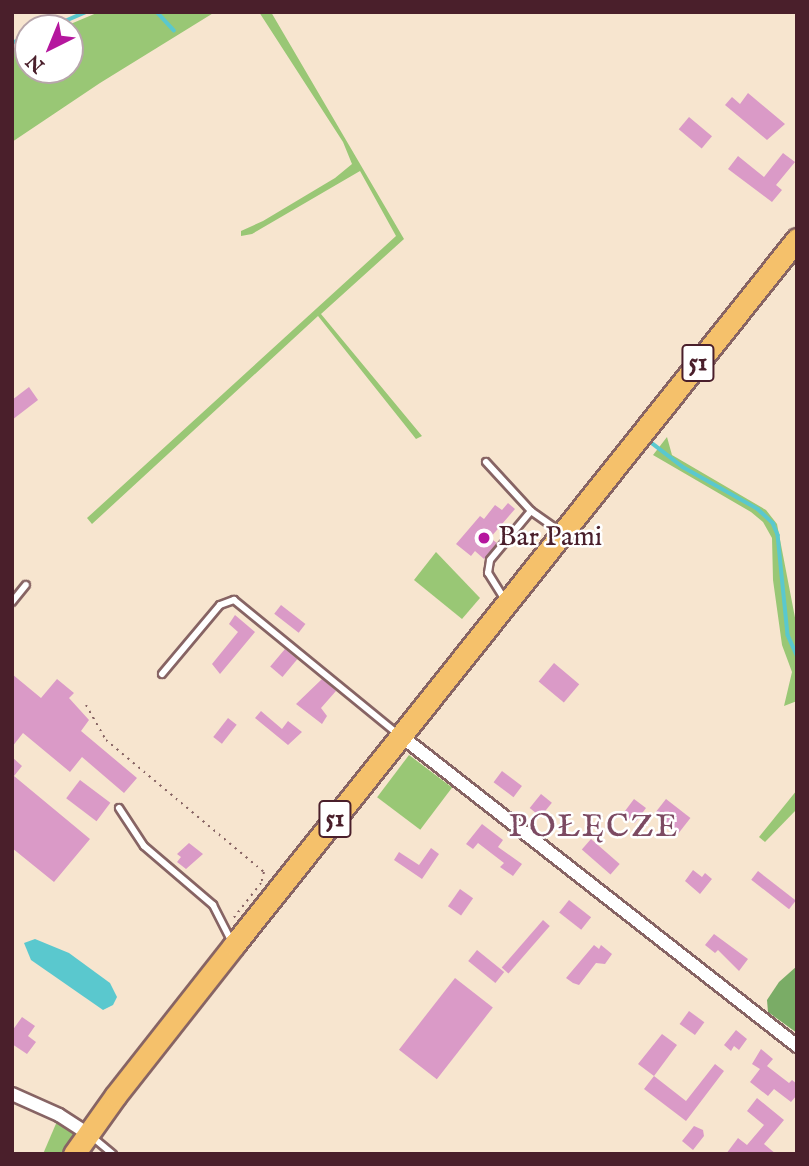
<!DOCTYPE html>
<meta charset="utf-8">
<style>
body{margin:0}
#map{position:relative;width:809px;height:1166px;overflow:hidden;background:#f7e5cf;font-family:"IM FELL English",serif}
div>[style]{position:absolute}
.green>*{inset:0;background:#99c775;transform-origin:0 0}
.forest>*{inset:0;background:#7aac66}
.water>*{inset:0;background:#5ac8ce}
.stream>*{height:3.5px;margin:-1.75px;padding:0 1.75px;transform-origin:1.75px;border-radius:1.75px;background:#5ac8ce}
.building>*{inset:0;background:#da9ac7;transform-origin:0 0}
.path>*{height:2px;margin-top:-1px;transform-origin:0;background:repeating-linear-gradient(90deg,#876464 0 2px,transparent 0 7px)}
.roads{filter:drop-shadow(2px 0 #876464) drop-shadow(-2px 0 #876464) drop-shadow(0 2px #876464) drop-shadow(0 -2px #876464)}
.service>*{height:6px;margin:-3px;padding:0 3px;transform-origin:3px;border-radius:3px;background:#fff}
.minor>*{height:12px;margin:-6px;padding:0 6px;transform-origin:6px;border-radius:6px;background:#fff}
.primary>*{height:21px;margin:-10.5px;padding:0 10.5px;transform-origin:10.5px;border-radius:10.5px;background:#f5c16b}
.dots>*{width:19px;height:19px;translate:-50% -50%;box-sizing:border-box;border:4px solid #fff;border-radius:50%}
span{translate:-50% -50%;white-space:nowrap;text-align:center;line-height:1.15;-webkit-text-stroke:5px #fff;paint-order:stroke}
.shield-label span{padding:2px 5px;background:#fff;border:2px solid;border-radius:5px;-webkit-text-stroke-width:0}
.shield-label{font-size:26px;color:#4a1f2b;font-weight:700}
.poi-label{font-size:28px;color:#4a1f2b}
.left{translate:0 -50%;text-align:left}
.quarter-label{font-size:32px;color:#7c4a62;letter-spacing:2px}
.frame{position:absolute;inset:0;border:14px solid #4a1f2b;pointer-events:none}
.north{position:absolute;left:14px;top:14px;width:70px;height:70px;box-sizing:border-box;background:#fff;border:2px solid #b7a5aa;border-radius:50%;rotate:223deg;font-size:19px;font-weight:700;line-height:28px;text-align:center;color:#4a1f2b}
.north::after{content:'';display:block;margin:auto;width:24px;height:32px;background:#b5179e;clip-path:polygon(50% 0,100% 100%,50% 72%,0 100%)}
</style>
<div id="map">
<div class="green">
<i style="clip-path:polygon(99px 12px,215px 12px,100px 83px,12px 142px,12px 49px,28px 42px,28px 70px,70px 70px,70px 28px,61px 28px)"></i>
<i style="clip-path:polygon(259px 12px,271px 12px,404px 239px,321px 314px,422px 436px,416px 439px,318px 316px,92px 524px,87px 518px,396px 236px,360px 171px,252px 234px,241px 236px,241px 231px,263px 221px,335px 178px,352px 164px,343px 142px)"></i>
<i style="clip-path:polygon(667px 437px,672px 455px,766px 510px,777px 524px,797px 628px,797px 701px,784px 706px,792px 672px,782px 645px,773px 580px,772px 538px,763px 522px,751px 512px,653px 455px)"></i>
<i style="clip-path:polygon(436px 552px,480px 598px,462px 619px,414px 580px)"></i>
<i style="left:409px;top:755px;width:54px;height:53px;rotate:37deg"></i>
<i style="clip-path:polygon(797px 790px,796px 810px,765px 842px,759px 837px)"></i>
<i style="clip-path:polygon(58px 1119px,75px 1133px,74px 1142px,67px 1154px,43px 1154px)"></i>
</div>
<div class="forest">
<i style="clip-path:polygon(797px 966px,797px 1033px,768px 1012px,767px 1000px,779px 982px)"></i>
</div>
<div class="water">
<i style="clip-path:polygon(35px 939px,69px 953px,110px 983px,117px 997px,113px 1005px,103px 1010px,31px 960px,24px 943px)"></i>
</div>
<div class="stream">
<i style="left:157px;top:12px;width:25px;rotate:47deg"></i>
<i style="left:49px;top:28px;width:40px;rotate:-23.4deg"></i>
<i style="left:12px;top:43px;width:17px;rotate:-21deg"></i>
<i style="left:648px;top:440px;width:44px;rotate:37.6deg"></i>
<i style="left:683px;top:467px;width:86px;rotate:29.2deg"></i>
<i style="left:758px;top:509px;width:21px;rotate:43deg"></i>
<i style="left:773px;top:523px;width:13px;rotate:67deg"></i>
<i style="left:778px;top:535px;width:100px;rotate:84.3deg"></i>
<i style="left:788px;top:635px;width:22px;rotate:66deg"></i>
</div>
<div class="building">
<i style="clip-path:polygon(748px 93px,785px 124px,767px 140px,725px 105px,732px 97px,740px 104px)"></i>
<i style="left:689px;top:117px;width:30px;height:16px;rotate:40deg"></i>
<i style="clip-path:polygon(783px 153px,795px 162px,776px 185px,782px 190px,772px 202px,728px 169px,738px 156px,764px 177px)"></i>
<i style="clip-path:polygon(29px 387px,38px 400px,12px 420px,12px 400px)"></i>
<i style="clip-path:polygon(508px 503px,515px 509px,490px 538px,497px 543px,484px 559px,475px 551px,471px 556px,456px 544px,480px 516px,484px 519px,495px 505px,502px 510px)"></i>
<i style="left:281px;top:605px;width:31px;height:11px;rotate:38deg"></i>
<i style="clip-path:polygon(235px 615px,255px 632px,220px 674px,212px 664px,238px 632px,229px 624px)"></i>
<i style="left:285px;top:649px;width:16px;height:23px;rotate:40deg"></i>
<i style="left:554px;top:663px;width:33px;height:24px;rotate:40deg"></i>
<i style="clip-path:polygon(12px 674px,41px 698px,57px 679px,74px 693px,69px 698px,89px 720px,81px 731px,137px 778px,124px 793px,82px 757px,70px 772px,23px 733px,12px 747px)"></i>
<i style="clip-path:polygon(322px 679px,336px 691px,321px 708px,327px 716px,322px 724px,296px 704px)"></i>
<i style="clip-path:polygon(261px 711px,282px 729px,288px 721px,302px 732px,288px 745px,255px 718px)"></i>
<i style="left:228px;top:718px;width:11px;height:24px;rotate:38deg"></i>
<i style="clip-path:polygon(12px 757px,22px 766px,14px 776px,90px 839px,54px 882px,12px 848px)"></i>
<i style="left:502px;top:771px;width:25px;height:14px;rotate:37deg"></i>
<i style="left:80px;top:780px;width:38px;height:23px;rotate:37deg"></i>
<i style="left:541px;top:794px;width:14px;height:18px;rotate:39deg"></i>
<i style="left:634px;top:799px;width:15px;height:19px;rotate:37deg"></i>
<i style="left:666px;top:799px;width:31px;height:20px;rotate:38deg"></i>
<i style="clip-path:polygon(482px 824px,503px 840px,498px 847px,522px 864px,513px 876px,500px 867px,504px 863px,478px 843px,473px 849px,466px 844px)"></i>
<i style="left:591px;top:839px;width:38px;height:14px;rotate:41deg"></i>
<i style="clip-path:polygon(189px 843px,203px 854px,186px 869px,177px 862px,181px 857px,177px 854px)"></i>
<i style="clip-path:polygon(431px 848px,439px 854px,422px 879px,394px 860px,399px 852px,419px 865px)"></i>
<i style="clip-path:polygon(693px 870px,702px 877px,705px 873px,712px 879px,700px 894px,685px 881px)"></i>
<i style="left:758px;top:871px;width:48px;height:11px;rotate:38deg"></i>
<i style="left:460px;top:889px;width:16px;height:21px;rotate:35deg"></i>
<i style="left:569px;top:900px;width:28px;height:16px;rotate:38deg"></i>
<i style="left:543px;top:920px;width:9px;height:63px;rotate:41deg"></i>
<i style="clip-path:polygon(714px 934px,748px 959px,739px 971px,718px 950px,715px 953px,705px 945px)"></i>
<i style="clip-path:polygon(594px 945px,599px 949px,601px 945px,612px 954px,605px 964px,596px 963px,579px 985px,573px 983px,566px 978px)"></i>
<i style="left:477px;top:950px;width:35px;height:14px;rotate:39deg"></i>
<i style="left:455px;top:978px;width:48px;height:91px;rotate:38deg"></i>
<i style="left:689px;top:1011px;width:19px;height:16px;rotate:36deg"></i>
<i style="clip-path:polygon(22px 1017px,35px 1026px,28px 1036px,36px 1042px,27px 1054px,12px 1044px,12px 1031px)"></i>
<i style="clip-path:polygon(736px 1030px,747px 1039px,739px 1050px,734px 1046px,731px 1051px,724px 1045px)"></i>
<i style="clip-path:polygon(662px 1034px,677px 1045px,654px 1076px,686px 1101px,715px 1064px,724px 1071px,686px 1121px,644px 1089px,654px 1076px,638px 1064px)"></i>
<i style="clip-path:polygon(761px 1049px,773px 1059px,767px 1066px,789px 1083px,792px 1080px,797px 1084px,797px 1095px,791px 1102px,774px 1089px,768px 1096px,750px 1082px,760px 1069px,752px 1064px)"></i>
<i style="clip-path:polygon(757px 1098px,784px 1120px,764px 1144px,776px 1154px,726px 1154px,738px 1138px,747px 1145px,764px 1125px,747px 1111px)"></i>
<i style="clip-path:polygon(694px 1126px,703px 1130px,704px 1136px,693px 1150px,682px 1141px)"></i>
</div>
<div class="path">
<i style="left:86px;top:705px;width:40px;rotate:60.3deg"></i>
<i style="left:106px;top:740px;width:206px;rotate:39.9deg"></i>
<i style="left:264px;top:872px;width:11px;rotate:105deg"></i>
<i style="left:261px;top:883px;width:47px;rotate:128.1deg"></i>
</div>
<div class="roads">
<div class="service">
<i style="left:486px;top:462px;width:67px;rotate:47.4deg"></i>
<i style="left:505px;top:600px;width:32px;rotate:-122deg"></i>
<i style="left:488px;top:573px;width:13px;rotate:-81deg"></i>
<i style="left:490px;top:560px;width:64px;rotate:-50.1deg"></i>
<i style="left:531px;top:511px;width:33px;rotate:35deg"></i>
<i style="left:12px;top:602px;width:22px;rotate:-51deg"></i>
<i style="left:162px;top:674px;width:90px;rotate:-50deg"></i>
<i style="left:220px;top:605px;width:15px;rotate:-20deg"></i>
<i style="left:234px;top:600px;width:212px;rotate:39.3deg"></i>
<i style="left:119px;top:808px;width:45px;rotate:56.7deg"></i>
<i style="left:144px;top:846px;width:91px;rotate:40.5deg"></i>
<i style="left:213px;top:905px;width:39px;rotate:63deg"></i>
<i style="left:90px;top:1135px;width:30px;rotate:40deg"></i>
</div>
<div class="minor">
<i style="left:401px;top:736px;width:503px;rotate:38.05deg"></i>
<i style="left:12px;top:1094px;width:51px;rotate:24.1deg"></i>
<i style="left:59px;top:1115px;width:35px;rotate:33deg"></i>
</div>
<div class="primary">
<i style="left:74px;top:1154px;width:72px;rotate:-54.6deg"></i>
<i style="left:116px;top:1095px;width:191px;rotate:-51.8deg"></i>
<i style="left:234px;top:945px;width:903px;rotate:-51.43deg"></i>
</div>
</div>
<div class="dots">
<i style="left:484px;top:538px;background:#b5179e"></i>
</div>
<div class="shield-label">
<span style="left:698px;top:363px">51</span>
<span style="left:335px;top:819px">51</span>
</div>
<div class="poi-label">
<span class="left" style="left:498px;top:538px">Bar Pami</span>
</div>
<div class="quarter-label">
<span style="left:594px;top:828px">POŁĘCZE</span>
</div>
<div class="frame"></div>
<div class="north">N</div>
</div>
